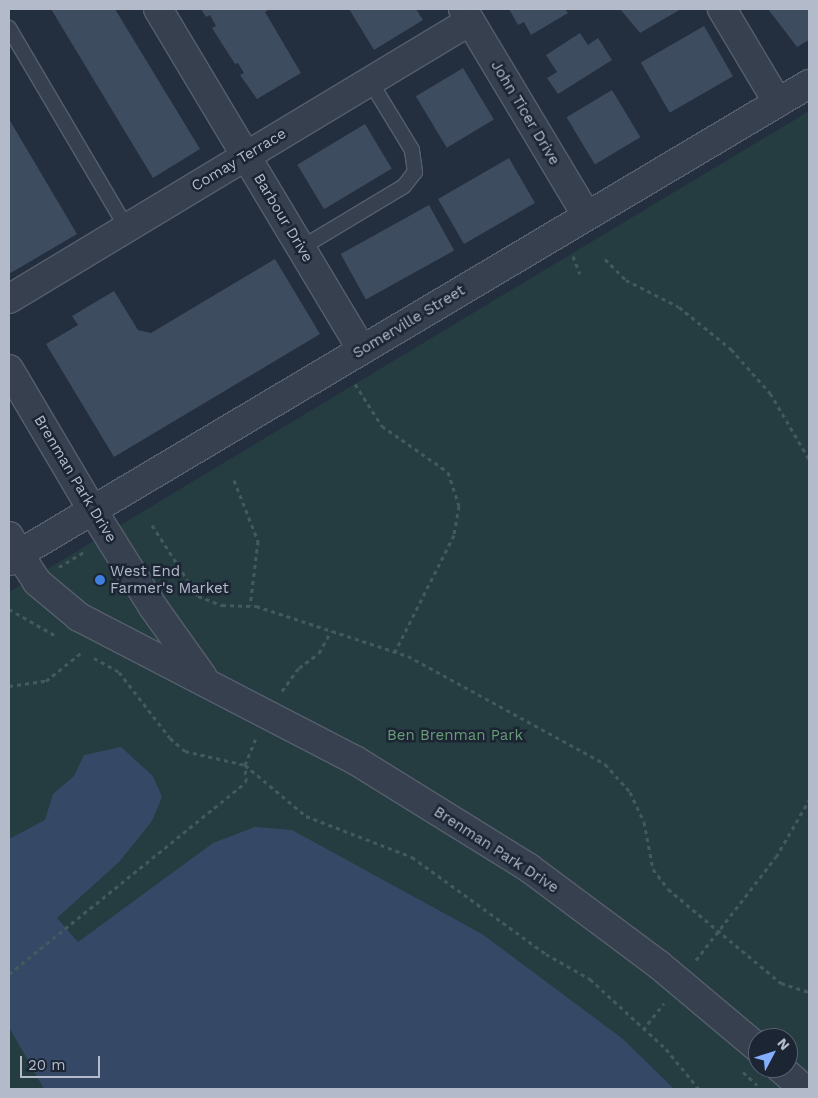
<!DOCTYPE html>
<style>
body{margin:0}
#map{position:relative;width:818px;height:1098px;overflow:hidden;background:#232e3f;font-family:"Work Sans",sans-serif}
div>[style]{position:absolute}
.green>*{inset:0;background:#253c40}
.water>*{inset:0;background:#354967}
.building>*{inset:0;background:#3e4c5f;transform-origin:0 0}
.path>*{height:3px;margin-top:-1.5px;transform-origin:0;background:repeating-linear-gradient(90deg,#43595d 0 4px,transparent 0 8px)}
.roads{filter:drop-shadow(1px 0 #555e6d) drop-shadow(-1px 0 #555e6d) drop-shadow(0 1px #555e6d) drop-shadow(0 -1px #555e6d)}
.service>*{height:14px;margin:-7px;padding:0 7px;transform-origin:7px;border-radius:7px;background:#37404f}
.minor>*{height:28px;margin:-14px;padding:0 14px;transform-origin:14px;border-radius:14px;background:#37404f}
.tertiary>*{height:28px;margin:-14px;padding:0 14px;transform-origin:14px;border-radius:14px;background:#37404f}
.dots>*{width:14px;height:14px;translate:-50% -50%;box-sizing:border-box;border:2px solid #1c2534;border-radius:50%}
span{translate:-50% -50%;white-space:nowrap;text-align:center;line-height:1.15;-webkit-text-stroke:5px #1c2534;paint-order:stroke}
.street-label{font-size:15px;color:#b3bbca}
.poi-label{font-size:15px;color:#b3bbca}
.left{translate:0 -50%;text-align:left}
.park-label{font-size:15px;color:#699c76}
.frame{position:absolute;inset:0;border:10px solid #b3bbca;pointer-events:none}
.north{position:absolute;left:748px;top:1028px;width:50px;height:50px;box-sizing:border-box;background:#1c2534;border:1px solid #586170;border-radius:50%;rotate:50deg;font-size:14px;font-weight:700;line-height:20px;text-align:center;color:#b3bbca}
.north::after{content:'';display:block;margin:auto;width:18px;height:22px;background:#84affe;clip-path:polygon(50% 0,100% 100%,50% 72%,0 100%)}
.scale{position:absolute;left:20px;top:1056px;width:80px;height:22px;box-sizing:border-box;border:2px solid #b3bbca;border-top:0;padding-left:6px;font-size:15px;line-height:18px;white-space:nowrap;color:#b3bbca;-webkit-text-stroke:4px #1c2534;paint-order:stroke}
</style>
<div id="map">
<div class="green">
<i style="clip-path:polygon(evenodd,809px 111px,809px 1089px,9px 1089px,9px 592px,809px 111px,758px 1038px,788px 1038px,788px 1068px,758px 1068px,758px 1038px)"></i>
</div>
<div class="water">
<i style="clip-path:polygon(121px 747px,153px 776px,162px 797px,152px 821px,119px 862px,57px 918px,78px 942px,213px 843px,255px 827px,292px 830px,482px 934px,623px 1039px,674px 1089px,44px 1089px,9px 1027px,9px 839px,45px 820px,53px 794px,74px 776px,84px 755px)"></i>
</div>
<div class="building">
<i style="clip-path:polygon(51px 9px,115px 9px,200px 149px,153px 178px)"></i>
<i style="clip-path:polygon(201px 9px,270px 9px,265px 12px,301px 73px,257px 99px,240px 75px,244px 73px,238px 63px,235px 64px,212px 28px,216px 26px,210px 15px,206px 17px)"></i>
<i style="clip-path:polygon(349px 9px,416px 9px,423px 20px,374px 50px)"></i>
<i style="clip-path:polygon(509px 9px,565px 9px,568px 13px,531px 35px,524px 22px,518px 25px)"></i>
<i style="clip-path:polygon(620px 9px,681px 9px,640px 33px)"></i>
<i style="clip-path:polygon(768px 9px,809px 9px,809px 40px,797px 47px)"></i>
<i style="left:704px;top:26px;width:58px;height:73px;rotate:60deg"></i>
<i style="clip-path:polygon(580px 33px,588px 45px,598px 38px,612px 60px,558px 94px,547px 78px,557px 72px,546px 55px)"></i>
<i style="left:463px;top:68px;width:60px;height:55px;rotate:59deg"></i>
<i style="left:612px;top:90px;width:55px;height:53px;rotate:59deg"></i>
<i style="clip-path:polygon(9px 119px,77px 234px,9px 274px)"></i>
<i style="left:365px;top:124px;width:52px;height:79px;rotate:59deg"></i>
<i style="left:509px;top:158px;width:52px;height:82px;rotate:60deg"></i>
<i style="left:429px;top:205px;width:52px;height:101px;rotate:61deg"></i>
<i style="clip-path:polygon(275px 259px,320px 334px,114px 457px,46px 344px,78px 325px,72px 316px,114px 291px,138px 330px,151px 333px)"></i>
</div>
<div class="path">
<i style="left:573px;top:256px;width:19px;rotate:69deg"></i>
<i style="left:605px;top:259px;width:30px;rotate:45deg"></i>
<i style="left:626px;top:280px;width:59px;rotate:27deg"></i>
<i style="left:679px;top:307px;width:67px;rotate:38.9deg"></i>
<i style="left:731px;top:349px;width:59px;rotate:48.4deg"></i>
<i style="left:770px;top:393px;width:77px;rotate:59.4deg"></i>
<i style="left:355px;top:384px;width:50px;rotate:57.3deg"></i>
<i style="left:382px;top:426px;width:80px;rotate:34.9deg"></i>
<i style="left:448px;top:472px;width:36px;rotate:72deg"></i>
<i style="left:459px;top:506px;width:29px;rotate:100deg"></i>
<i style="left:454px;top:535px;width:131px;rotate:116.8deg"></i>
<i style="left:234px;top:480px;width:66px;rotate:68.5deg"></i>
<i style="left:258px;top:541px;width:65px;rotate:97deg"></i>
<i style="left:152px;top:525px;width:85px;rotate:57.1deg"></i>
<i style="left:198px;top:596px;width:26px;rotate:21deg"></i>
<i style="left:222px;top:605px;width:34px;rotate:2deg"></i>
<i style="left:256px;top:606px;width:160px;rotate:18.2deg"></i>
<i style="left:408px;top:656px;width:225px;rotate:28.7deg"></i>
<i style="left:605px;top:764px;width:38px;rotate:48deg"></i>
<i style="left:630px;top:792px;width:33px;rotate:65deg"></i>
<i style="left:644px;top:822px;width:48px;rotate:79.2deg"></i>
<i style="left:653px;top:869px;width:25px;rotate:53deg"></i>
<i style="left:668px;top:889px;width:147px;rotate:39.8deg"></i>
<i style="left:781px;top:983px;width:29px;rotate:18deg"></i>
<i style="left:59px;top:567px;width:31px;rotate:-31deg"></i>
<i style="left:9px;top:609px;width:54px;rotate:29.9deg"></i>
<i style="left:94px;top:658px;width:29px;rotate:29deg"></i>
<i style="left:119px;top:672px;width:83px;rotate:52.3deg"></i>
<i style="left:170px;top:738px;width:20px;rotate:41deg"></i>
<i style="left:185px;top:751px;width:62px;rotate:13.1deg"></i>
<i style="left:245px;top:765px;width:80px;rotate:39.9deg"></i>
<i style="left:306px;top:816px;width:114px;rotate:21.1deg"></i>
<i style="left:412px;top:857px;width:165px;rotate:35.9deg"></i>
<i style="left:546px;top:954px;width:51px;rotate:29.6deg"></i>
<i style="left:590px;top:979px;width:103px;rotate:42.6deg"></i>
<i style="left:666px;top:1049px;width:52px;rotate:50.5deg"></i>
<i style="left:9px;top:686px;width:37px;rotate:-8deg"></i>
<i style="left:46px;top:681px;width:46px;rotate:-38.9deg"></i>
<i style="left:282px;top:691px;width:29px;rotate:-54deg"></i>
<i style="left:299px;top:668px;width:25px;rotate:-37deg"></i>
<i style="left:319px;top:653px;width:25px;rotate:-61deg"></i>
<i style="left:696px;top:960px;width:130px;rotate:-52.2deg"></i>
<i style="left:776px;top:857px;width:66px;rotate:-59.9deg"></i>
<i style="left:9px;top:974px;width:305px;rotate:-39deg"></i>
<i style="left:246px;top:782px;width:17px;rotate:-93deg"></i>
<i style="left:245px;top:765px;width:29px;rotate:-68deg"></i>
<i style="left:643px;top:1030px;width:34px;rotate:-52deg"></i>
<i style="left:743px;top:1072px;width:19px;rotate:43deg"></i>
</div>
<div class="roads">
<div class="service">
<i style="left:9px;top:28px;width:232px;rotate:59.5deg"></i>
<i style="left:301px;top:248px;width:120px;rotate:-31deg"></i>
<i style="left:404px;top:186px;width:18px;rotate:-52deg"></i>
<i style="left:415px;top:172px;width:22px;rotate:-98deg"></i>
<i style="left:412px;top:150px;width:81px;rotate:-121.3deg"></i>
</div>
<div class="minor">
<i style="left:158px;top:9px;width:397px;rotate:59.1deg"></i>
<i style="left:463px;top:9px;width:241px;rotate:59.1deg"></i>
<i style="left:722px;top:9px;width:109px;rotate:59.2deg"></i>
<i style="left:9px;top:299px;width:538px;rotate:-31.09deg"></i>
<i style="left:93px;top:511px;width:113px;rotate:58deg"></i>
<i style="left:153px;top:607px;width:86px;rotate:54.5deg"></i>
<i style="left:9px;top:561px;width:12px;rotate:-35deg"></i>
<i style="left:19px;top:554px;width:33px;rotate:57deg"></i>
<i style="left:37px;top:582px;width:55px;rotate:39.8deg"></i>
<i style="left:79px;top:617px;width:311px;rotate:27.4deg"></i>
<i style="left:355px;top:760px;width:205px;rotate:31.8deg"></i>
<i style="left:529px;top:868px;width:161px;rotate:36.7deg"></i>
<i style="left:658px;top:964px;width:131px;rotate:40deg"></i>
<i style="left:780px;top:1068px;width:32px;rotate:41deg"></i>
</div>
<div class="tertiary">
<i style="left:9px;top:369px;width:165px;rotate:59.4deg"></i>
<i style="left:9px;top:536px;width:21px;rotate:61deg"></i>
<i style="left:19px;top:554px;width:919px;rotate:-30.75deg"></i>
</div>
</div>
<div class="dots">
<i style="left:100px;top:580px;background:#3f7fe0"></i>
</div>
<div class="street-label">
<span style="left:525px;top:113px;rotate:59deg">John Ticer Drive</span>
<span style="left:239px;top:160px;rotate:-31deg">Comay Terrace</span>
<span style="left:283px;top:218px;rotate:59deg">Barbour Drive</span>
<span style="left:409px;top:322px;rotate:-31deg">Somerville Street</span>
<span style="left:75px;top:479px;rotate:59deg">Brenman Park Drive</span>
<span style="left:496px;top:850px;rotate:33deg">Brenman Park Drive</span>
</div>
<div class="poi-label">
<span class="left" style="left:110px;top:580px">West End<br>Farmer's Market</span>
</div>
<div class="park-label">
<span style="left:455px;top:736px">Ben Brenman Park</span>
</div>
<div class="frame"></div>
<div class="north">N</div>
<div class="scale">20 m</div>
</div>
